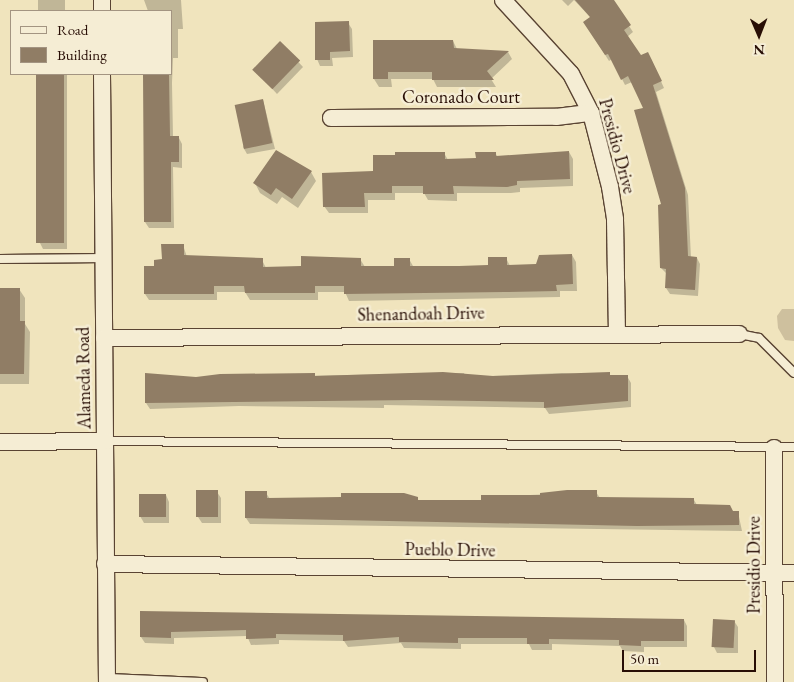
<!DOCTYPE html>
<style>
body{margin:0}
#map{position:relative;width:794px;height:682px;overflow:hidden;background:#f0e4bd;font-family:"EB Garamond",serif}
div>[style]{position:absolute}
.green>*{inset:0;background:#cec09e}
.shadow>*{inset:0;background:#0003;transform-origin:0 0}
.building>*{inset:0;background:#907d65;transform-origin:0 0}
.roads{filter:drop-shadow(1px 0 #5a4433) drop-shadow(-1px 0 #5a4433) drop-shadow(0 1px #5a4433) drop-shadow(0 -1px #5a4433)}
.service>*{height:8px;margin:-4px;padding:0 4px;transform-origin:4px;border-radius:4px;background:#f5edd4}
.minor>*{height:16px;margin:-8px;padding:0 8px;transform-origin:8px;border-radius:8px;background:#f5edd4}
span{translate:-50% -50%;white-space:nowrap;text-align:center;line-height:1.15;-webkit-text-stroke:5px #f5edd4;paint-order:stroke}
.street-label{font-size:18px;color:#280e05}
.legend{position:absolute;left:10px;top:10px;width:162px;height:65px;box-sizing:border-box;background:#f5edd4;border:1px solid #a39481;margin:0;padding:6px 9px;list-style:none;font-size:15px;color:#280e05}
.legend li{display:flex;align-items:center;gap:10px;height:25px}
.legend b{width:25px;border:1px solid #a39481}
.north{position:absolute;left:734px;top:10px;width:50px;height:50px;-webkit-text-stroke:4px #f5edd4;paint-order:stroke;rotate:179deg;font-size:14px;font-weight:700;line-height:20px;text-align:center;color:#280e05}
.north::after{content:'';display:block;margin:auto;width:18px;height:22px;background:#280e05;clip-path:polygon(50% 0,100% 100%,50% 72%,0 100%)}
.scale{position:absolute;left:622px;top:650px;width:134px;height:22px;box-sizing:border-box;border:2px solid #280e05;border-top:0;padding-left:6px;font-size:15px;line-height:18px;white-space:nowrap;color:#280e05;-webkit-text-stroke:4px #f5edd4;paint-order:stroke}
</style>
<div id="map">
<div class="green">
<i style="clip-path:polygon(782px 309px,794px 309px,794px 341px,785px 340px,778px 328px,777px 316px)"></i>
</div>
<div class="shadow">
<i style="left:38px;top:0;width:27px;height:11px"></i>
<i style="clip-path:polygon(144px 0,181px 0,183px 29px,178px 29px,178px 58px,173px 58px,172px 83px,173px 137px,179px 138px,182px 144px,182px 168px,173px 167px,174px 228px,149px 228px,145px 222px,145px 74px,171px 74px,171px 11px,148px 11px)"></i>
<i style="clip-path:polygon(562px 0,612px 0,633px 32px,627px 37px,640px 56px,651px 59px,664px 88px,656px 92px,688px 195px,691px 258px,697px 258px,700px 264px,698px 296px,670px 294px,666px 288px,667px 274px,661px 268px,663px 206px,644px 108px,632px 82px,625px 85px,612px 59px,609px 61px,588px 28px,591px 18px,574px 0,568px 6px)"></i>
<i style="clip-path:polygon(348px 23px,352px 29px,353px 57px,332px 58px,333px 66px,320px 66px,317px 59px)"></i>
<i style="clip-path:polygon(453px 41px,457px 49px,508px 52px,512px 59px,491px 79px,496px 87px,437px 87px,433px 79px,391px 79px,392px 87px,379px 87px,374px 79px,374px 42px)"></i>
<i style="clip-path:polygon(280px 42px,303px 67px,277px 94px,255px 70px)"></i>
<i style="clip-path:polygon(36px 74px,67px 74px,67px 249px,43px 249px,40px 243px)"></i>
<i style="clip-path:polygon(263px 100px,275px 149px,247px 154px,243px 147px)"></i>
<i style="clip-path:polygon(569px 152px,573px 159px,573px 186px,520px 188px,520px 192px,511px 193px,457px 193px,457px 201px,428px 200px,424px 193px,395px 193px,395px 200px,368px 200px,368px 213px,329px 213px,324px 206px,374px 172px,444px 153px,448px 160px,477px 159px,495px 153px,498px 157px)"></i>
<i style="clip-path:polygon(311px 172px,316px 181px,298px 208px,282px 197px,277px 204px,260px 193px,255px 183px)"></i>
<i style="clip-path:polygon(183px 245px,187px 257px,262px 260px,266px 268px,302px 267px,360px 259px,365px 267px,395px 267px,409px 259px,413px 266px,489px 267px,506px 258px,510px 266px,537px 265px,572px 255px,576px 262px,577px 291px,560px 291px,560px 297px,349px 301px,345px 292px,318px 292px,318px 300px,250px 300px,245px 292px,217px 292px,217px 300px,149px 300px,145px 294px,155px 267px)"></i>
<i style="clip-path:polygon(0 289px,19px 289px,25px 298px,25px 324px,30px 332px,29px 384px,0 384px)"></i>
<i style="clip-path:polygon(443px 373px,464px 373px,466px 377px,562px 373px,627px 376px,631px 383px,631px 407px,549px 414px,545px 408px,384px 405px,384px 408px,239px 406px,150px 409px,146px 403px,146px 375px,165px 375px,168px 379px)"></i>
<i style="clip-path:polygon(197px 492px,217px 492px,221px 498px,221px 523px,202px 523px,198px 517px)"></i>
<i style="clip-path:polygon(596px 492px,600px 498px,694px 500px,697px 505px,738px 512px,742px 531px,250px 524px,246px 518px,266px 493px,270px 499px,417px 498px,419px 501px,483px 501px,483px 497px)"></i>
<i style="clip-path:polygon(166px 495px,169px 502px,169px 523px,144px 523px,140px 516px)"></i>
<i style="clip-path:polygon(141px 612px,684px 620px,687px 626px,687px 647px,644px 647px,644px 652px,623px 651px,620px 646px,552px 644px,552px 650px,532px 650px,529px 644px,461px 644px,461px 649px,404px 648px,401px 643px,348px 647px,344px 641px,279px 640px,279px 644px,251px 645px,247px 636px,174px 638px,174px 644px,145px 643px,141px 637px)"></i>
<i style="clip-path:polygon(734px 621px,738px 627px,738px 653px,717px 653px,714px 647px)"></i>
</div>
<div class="building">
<i style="clip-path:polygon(575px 0,614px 0,631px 25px,624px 30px,641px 55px,648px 52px,662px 81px,653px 85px,685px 188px,688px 256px,697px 257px,695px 290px,665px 288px,666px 269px,660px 268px,658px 205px,661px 204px,634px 110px,643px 108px,628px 76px,621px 80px,608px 54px,605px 55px,583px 22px,590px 17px)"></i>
<i style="clip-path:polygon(349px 21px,350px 51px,330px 52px,330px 60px,315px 60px,315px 22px)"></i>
<i style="clip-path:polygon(373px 40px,453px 40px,454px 48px,509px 51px,487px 71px,494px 80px,432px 80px,432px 72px,388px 72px,388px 79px,373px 79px)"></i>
<i style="left:280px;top:41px;width:28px;height:40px;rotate:44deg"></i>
<i style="left:36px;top:74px;width:28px;height:169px"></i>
<i style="clip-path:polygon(143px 74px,169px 74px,170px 136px,179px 136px,179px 162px,171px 162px,171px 222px,144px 222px)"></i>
<i style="left:263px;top:99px;width:45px;height:29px;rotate:78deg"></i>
<i style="clip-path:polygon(276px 150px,312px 171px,292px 199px,276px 188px,271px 195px,253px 183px)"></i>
<i style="clip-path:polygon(569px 151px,570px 179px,517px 181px,517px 185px,507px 187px,453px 186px,454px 194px,423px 194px,423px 186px,392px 186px,392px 193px,364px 193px,365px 207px,323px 207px,322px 173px,373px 171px,373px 155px,395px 155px,395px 152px,445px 152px,445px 159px,476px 158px,475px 152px,496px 152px,496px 156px)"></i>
<i style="clip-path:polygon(161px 244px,184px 244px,184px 255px,263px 258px,263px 267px,301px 266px,301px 256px,361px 258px,361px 266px,394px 266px,394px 258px,410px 258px,410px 266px,459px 266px,488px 265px,488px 257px,507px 257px,507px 265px,536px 264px,539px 255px,572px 254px,573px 284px,556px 285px,557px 291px,505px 292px,344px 294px,344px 286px,315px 286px,315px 293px,245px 293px,244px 286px,214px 286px,214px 294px,144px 294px,144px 266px,154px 266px,154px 260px,162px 259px)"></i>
<i style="clip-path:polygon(0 288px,20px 288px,20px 321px,25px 321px,24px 374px,0 374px)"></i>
<i style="clip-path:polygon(443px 372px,493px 376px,610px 372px,610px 375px,628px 375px,628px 401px,544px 408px,544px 402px,415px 400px,145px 403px,145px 373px,196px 377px,220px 374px,315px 373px,315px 376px)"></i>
<i style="left:218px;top:490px;width:27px;height:22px;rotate:90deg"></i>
<i style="clip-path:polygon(567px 490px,597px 490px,597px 497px,694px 498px,694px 504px,730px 505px,733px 511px,739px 511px,739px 525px,637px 526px,245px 518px,245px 491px,267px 491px,267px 498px,341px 497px,341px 493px,404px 493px,418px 497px,418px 500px,481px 500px,481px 495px,540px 495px,540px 493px)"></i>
<i style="left:166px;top:494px;width:23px;height:27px;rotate:90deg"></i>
<i style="clip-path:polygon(140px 611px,684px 619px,684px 641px,641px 641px,641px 646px,619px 645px,619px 640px,549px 639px,549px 644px,527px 644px,527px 638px,458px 638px,458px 643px,399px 642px,399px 637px,343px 641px,343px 635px,276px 634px,276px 638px,246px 639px,246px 630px,171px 632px,171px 638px,140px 637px)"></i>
<i style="left:713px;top:619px;width:22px;height:28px;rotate:3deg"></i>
</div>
<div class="roads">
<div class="service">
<i style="left:0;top:259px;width:103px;rotate:-0.6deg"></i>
<i style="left:739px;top:334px;width:20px;rotate:11deg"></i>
<i style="left:759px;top:338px;width:49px;rotate:45deg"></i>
<i style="left:105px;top:441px;width:689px;rotate:0.5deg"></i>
<i style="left:107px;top:678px;width:96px;rotate:2.4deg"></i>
</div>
<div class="minor">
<i style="left:102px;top:0;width:11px;rotate:90deg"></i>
<i style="left:503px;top:0;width:100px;rotate:47.4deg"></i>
<i style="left:571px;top:74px;width:44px;rotate:62.9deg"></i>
<i style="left:591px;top:113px;width:76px;rotate:75.6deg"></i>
<i style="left:610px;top:187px;width:33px;rotate:81deg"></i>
<i style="left:615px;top:220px;width:113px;rotate:89deg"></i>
<i style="left:102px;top:74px;width:608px;rotate:89.53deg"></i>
<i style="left:331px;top:118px;width:225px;rotate:-0.3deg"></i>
<i style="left:556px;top:117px;width:35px;rotate:-7deg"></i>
<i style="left:104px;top:338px;width:635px;rotate:-0.36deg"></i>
<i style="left:0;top:442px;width:105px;rotate:-0.5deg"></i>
<i style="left:774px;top:448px;width:234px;rotate:89.8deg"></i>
<i style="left:105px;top:564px;width:689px;rotate:0.75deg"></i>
</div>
</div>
<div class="street-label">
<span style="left:461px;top:97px">Coronado Court</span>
<span style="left:617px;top:146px;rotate:75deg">Presidio Drive</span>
<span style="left:421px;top:314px;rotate:-1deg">Shenandoah Drive</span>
<span style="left:84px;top:378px;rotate:-91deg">Alameda Road</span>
<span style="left:450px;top:550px;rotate:1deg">Pueblo Drive</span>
<span style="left:754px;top:565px;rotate:-90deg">Presidio Drive</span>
</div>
<ul class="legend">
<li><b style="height:6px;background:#f5edd4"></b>Road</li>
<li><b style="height:14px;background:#907d65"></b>Building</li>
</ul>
<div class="north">N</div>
<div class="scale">50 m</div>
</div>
